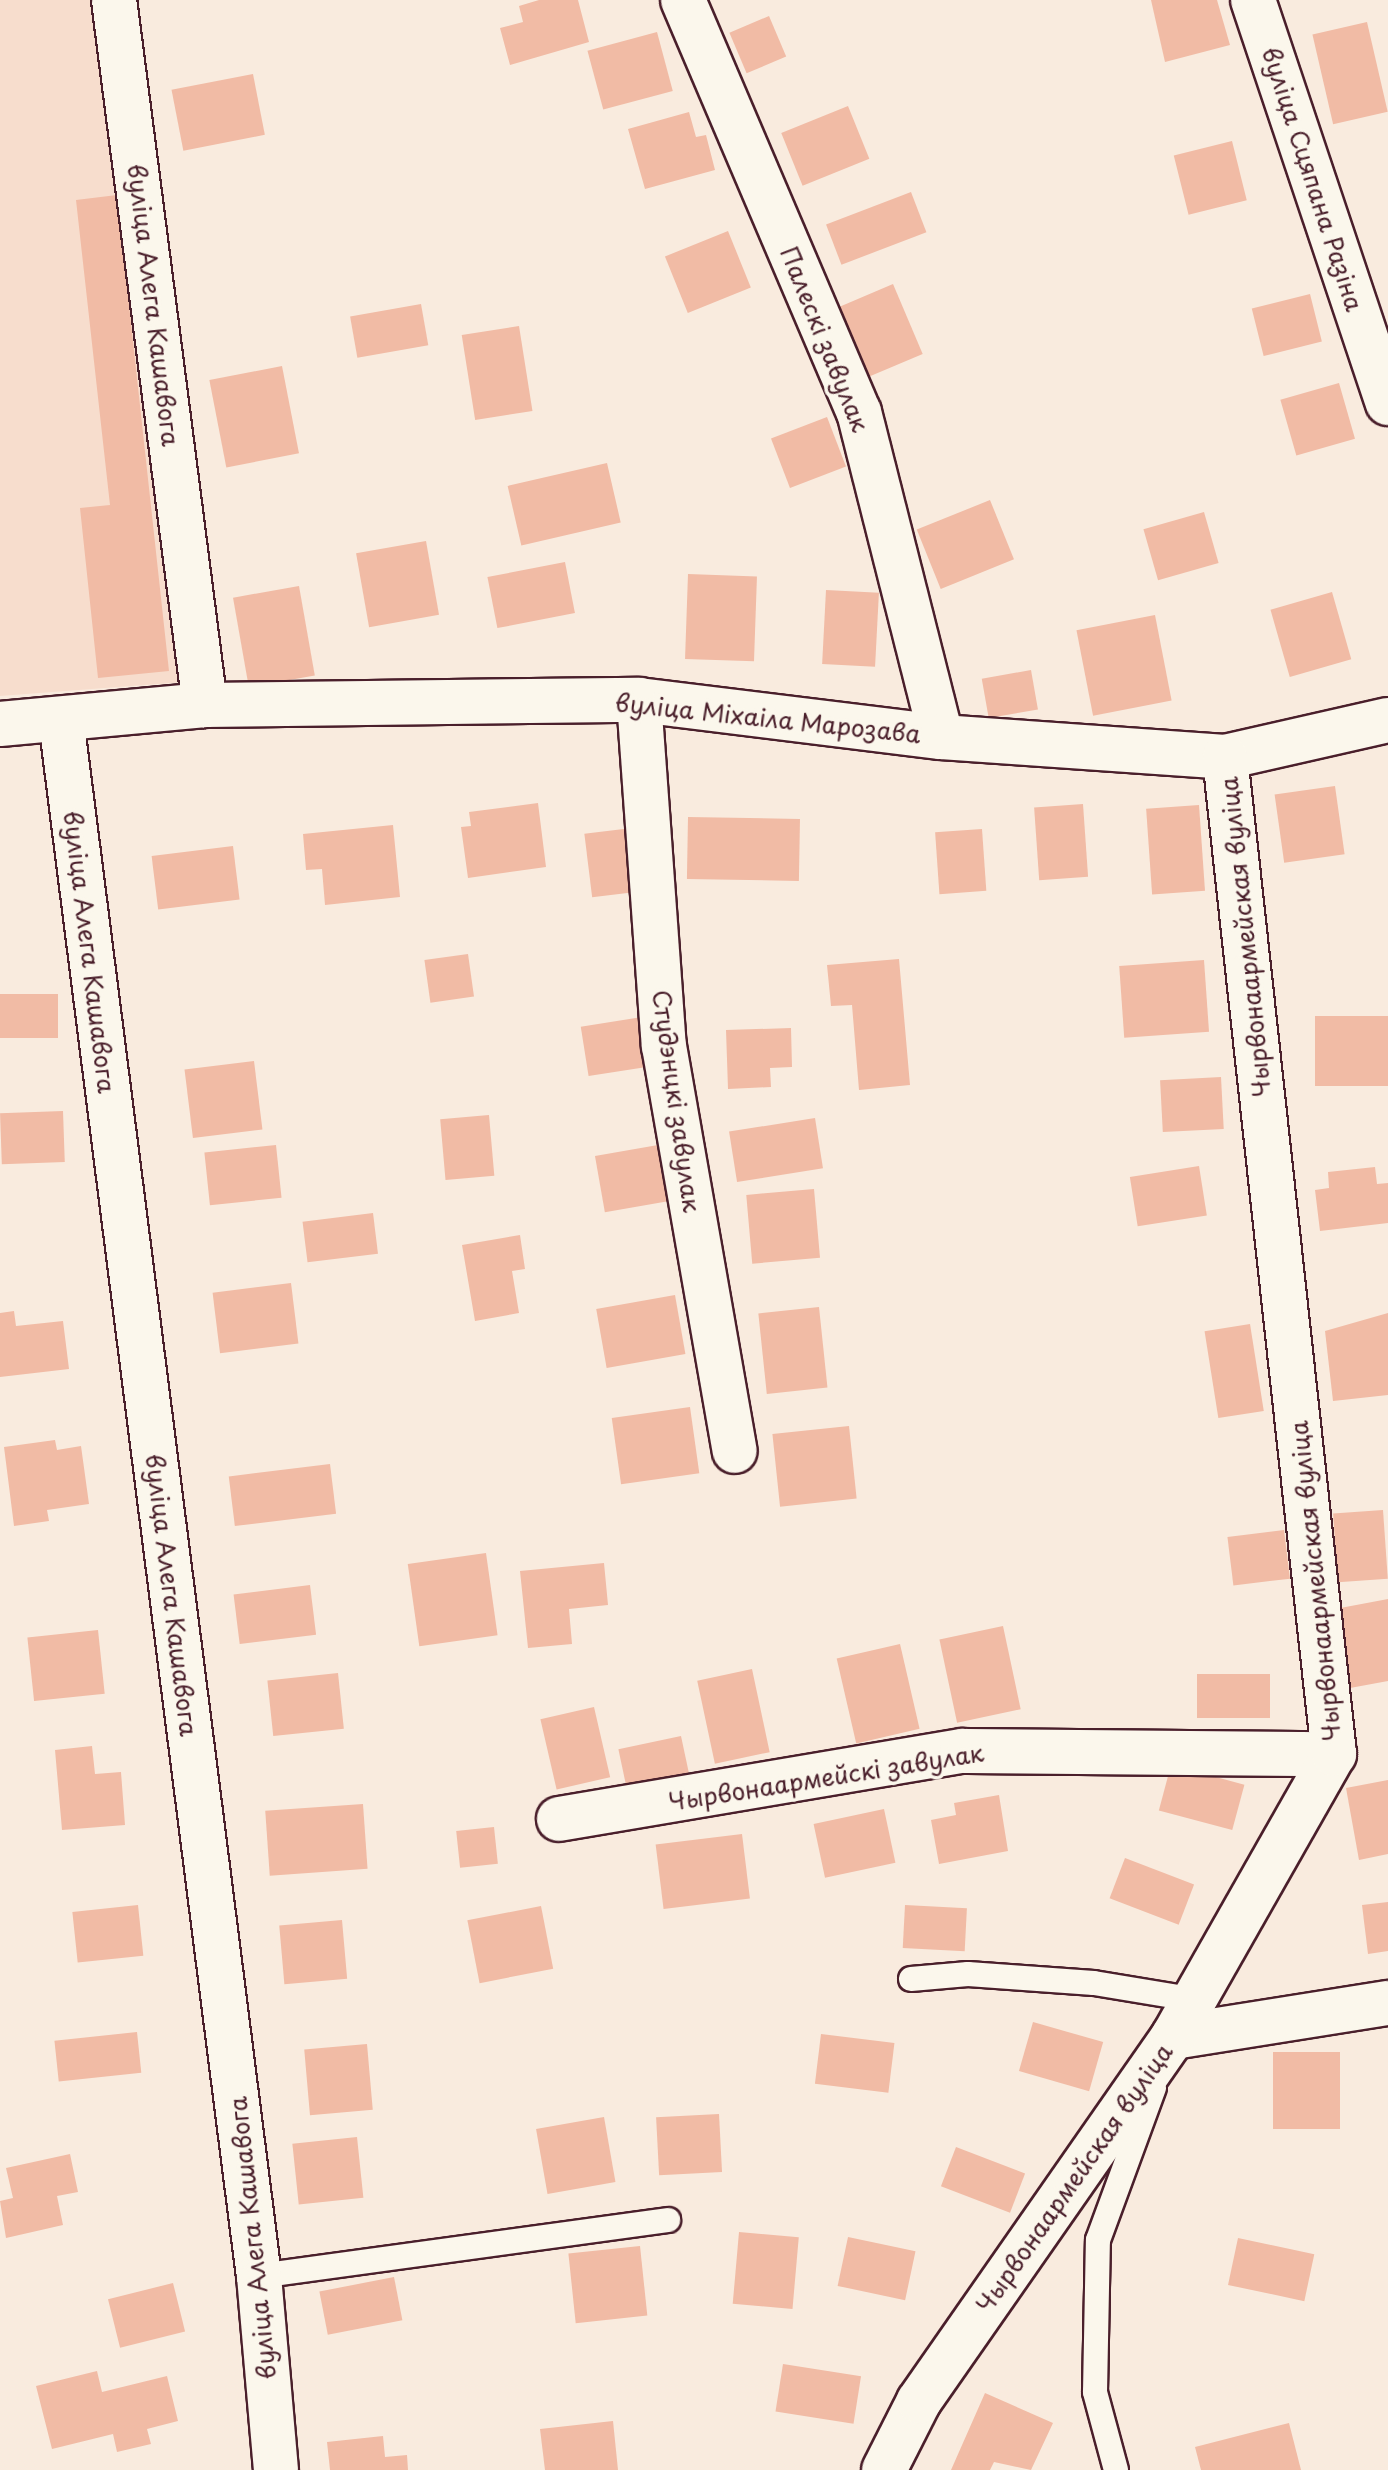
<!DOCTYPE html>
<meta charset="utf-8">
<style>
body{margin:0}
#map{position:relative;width:1388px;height:2470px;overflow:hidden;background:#f9ebde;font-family:"Playpen Sans",sans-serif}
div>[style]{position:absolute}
.built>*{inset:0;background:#f7ddcd}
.building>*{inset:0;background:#f1bba5;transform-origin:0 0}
.roads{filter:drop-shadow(2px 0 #4a1f2b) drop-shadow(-2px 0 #4a1f2b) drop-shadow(0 2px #4a1f2b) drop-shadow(0 -2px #4a1f2b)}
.lane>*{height:24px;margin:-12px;padding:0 12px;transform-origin:12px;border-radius:12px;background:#fbf7ec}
.street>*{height:44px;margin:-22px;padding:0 22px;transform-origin:22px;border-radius:22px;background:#fbf7ec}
span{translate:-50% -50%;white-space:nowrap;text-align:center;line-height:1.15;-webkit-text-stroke:7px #fbf7ec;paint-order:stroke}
.street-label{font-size:24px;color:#4a1f2b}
</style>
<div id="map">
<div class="built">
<i style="clip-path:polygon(0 0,104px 0,184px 682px,0 696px)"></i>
</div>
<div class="building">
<i style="clip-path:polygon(539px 0,578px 0,589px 42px,510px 65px,500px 28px,523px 22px,519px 6px)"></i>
<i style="clip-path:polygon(1151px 0,1217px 0,1230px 45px,1165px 62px)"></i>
<i style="left:769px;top:16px;width:44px;height:43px;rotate:67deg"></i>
<i style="left:1367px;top:22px;width:92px;height:56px;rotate:77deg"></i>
<i style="left:657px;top:32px;width:61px;height:72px;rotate:75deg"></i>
<i style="left:253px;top:74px;width:62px;height:83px;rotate:79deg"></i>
<i style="left:848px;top:106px;width:57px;height:72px;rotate:68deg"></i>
<i style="clip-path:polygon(689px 112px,696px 137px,706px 135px,715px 170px,645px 189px,628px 129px)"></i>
<i style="left:1232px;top:141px;width:61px;height:60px;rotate:76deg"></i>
<i style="left:911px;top:192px;width:43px;height:91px;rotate:69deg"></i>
<i style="clip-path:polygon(117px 195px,169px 671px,98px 678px,80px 508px,110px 505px,76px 200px)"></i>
<i style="left:728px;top:231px;width:61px;height:68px;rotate:68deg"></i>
<i style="left:893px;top:284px;width:76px;height:58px;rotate:67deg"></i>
<i style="left:1310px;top:294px;width:49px;height:60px;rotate:76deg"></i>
<i style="left:421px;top:304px;width:42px;height:72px;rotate:80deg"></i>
<i style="left:519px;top:326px;width:86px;height:58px;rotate:81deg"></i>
<i style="left:282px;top:366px;width:89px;height:74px;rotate:79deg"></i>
<i style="left:1339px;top:383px;width:58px;height:61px;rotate:74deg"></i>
<i style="left:827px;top:417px;width:53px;height:60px;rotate:69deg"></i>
<i style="left:607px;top:463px;width:61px;height:102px;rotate:77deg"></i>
<i style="left:990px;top:500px;width:64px;height:79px;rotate:68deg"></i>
<i style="left:1204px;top:512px;width:53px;height:63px;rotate:74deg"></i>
<i style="left:426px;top:541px;width:75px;height:71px;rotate:80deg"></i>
<i style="left:565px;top:562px;width:52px;height:79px;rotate:79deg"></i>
<i style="left:688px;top:574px;width:69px;height:85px;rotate:2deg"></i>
<i style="left:299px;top:586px;width:91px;height:67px;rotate:80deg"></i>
<i style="left:826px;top:590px;width:53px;height:74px;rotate:3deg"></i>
<i style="left:1332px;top:592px;width:70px;height:64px;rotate:74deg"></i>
<i style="left:1155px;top:615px;width:87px;height:80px;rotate:79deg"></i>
<i style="left:1031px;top:670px;width:40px;height:50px;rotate:80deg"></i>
<i style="left:1335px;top:786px;width:69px;height:61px;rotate:82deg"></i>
<i style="clip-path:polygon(538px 803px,546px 867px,468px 878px,461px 827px,471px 826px,469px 812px)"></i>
<i style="left:1083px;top:804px;width:73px;height:49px;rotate:86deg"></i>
<i style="left:1199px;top:805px;width:86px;height:53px;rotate:86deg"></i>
<i style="left:688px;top:817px;width:112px;height:62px;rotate:1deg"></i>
<i style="clip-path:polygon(393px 825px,400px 897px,325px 905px,322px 869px,306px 870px,303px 834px)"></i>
<i style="left:632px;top:828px;width:64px;height:48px;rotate:83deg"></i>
<i style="left:982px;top:829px;width:62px;height:47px;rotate:86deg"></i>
<i style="left:233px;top:846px;width:54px;height:82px;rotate:83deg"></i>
<i style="left:468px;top:954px;width:43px;height:44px;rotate:82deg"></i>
<i style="clip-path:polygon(899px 959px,910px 1085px,859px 1090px,852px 1005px,831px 1006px,827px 965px)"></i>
<i style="left:1204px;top:960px;width:72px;height:85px;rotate:86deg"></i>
<i style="left:0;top:994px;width:58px;height:44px"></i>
<i style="left:1388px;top:1016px;width:70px;height:73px;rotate:90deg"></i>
<i style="left:642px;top:1017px;width:50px;height:62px;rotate:81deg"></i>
<i style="clip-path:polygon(791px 1028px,792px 1067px,770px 1068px,771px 1087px,728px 1089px,726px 1030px)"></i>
<i style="left:254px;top:1061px;width:69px;height:70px;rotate:83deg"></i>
<i style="left:1221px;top:1077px;width:52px;height:61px;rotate:87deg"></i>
<i style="left:63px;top:1111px;width:51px;height:63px;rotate:88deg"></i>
<i style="left:489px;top:1115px;width:61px;height:49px;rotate:85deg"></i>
<i style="left:815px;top:1118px;width:51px;height:87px;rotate:81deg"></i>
<i style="left:276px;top:1145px;width:53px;height:72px;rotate:84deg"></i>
<i style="left:658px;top:1145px;width:57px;height:64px;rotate:80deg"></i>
<i style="left:1199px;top:1166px;width:50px;height:70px;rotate:81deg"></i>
<i style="clip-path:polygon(1375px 1167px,1377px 1184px,1388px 1183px,1388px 1223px,1320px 1231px,1315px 1190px,1329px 1188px,1328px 1172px)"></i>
<i style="left:814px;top:1189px;width:69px;height:68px;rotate:85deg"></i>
<i style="left:373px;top:1213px;width:41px;height:71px;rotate:83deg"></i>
<i style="clip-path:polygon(520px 1235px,525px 1269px,512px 1271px,519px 1313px,475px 1321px,462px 1245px)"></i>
<i style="left:291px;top:1283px;width:61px;height:79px;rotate:83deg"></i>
<i style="left:675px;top:1295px;width:60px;height:80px;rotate:80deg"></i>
<i style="left:819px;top:1307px;width:81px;height:61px;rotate:84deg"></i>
<i style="clip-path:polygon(14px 1311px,16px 1326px,63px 1321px,69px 1369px,0 1377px,0 1313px)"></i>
<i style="clip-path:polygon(1388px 1313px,1388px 1395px,1333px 1401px,1325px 1331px)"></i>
<i style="left:1250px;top:1324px;width:88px;height:46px;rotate:81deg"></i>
<i style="left:690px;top:1407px;width:67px;height:79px;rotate:82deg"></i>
<i style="left:849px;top:1426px;width:73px;height:77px;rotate:84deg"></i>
<i style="clip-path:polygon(55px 1440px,57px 1450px,81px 1446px,89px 1504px,47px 1510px,49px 1521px,14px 1526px,4px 1447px)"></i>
<i style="left:330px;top:1464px;width:50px;height:102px;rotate:83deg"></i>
<i style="left:1383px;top:1510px;width:69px;height:50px;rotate:86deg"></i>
<i style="left:1284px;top:1530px;width:49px;height:57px;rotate:83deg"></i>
<i style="left:486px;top:1553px;width:83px;height:79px;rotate:82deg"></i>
<i style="clip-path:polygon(604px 1563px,608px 1605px,569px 1609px,572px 1644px,528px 1648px,520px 1571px)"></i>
<i style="left:310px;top:1585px;width:50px;height:77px;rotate:83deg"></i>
<i style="clip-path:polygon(1388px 1599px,1388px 1681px,1350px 1688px,1335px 1609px)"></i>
<i style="left:1003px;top:1626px;width:85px;height:65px;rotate:78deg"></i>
<i style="left:98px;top:1630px;width:64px;height:71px;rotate:84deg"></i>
<i style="left:900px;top:1644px;width:87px;height:65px;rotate:77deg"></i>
<i style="left:752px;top:1669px;width:85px;height:56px;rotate:78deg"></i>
<i style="left:338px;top:1673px;width:56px;height:71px;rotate:84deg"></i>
<i style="left:1197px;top:1674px;width:73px;height:44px"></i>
<i style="left:594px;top:1707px;width:72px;height:55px;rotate:77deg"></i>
<i style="left:681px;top:1736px;width:43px;height:64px;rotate:78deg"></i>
<i style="clip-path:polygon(92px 1746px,95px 1774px,121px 1772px,125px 1825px,62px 1830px,55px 1750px)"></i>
<i style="left:1171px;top:1765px;width:76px;height:47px;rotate:15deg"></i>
<i style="clip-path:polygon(1388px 1780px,1388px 1854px,1359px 1860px,1346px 1788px)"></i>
<i style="clip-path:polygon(999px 1795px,1008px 1851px,939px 1864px,931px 1820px,956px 1815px,954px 1803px)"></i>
<i style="left:363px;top:1804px;width:65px;height:98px;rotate:86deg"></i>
<i style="left:884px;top:1809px;width:55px;height:72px;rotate:78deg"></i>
<i style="left:494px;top:1827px;width:37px;height:38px;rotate:84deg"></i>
<i style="left:742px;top:1834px;width:65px;height:87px;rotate:83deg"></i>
<i style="left:1125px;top:1858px;width:74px;height:43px;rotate:21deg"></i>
<i style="clip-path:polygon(1388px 1902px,1388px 1951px,1368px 1954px,1362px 1905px)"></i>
<i style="left:138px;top:1905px;width:51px;height:66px;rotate:84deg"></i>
<i style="left:905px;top:1905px;width:62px;height:43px;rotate:3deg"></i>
<i style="left:541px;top:1906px;width:64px;height:75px;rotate:79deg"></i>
<i style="left:342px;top:1920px;width:59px;height:63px;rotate:85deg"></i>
<i style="left:1033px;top:2022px;width:73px;height:51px;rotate:16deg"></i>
<i style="left:137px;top:2032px;width:41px;height:83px;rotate:84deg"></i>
<i style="left:821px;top:2034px;width:74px;height:50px;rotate:7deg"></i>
<i style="left:367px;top:2044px;width:66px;height:63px;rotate:85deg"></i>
<i style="left:1273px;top:2052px;width:67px;height:77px"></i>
<i style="left:719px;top:2114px;width:58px;height:63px;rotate:87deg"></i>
<i style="left:604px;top:2117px;width:66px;height:69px;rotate:80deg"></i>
<i style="left:357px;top:2137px;width:61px;height:65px;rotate:84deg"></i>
<i style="left:956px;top:2147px;width:74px;height:42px;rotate:21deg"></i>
<i style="clip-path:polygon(70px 2154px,78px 2192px,57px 2196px,63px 2225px,6px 2238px,0 2201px,13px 2198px,6px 2168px)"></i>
<i style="left:739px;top:2232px;width:60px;height:72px;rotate:5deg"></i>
<i style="left:848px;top:2237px;width:69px;height:50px;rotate:12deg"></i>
<i style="left:1238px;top:2238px;width:78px;height:48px;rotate:12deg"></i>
<i style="left:640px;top:2246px;width:70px;height:72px;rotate:84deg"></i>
<i style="left:394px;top:2277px;width:44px;height:76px;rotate:79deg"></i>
<i style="left:173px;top:2283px;width:50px;height:67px;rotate:76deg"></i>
<i style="left:783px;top:2364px;width:79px;height:48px;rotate:9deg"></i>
<i style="clip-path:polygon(97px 2371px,102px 2392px,167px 2376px,178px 2421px,147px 2429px,151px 2444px,117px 2452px,113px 2434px,52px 2449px,36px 2386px)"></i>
<i style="clip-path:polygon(985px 2393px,1053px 2423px,1031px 2470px,994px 2462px,990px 2470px,951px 2470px)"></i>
<i style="clip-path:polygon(613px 2421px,618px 2470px,545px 2470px,540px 2429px)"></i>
<i style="clip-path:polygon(1289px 2423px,1301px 2470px,1201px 2470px,1195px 2447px)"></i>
<i style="clip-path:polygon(383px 2436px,385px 2457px,407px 2455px,408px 2470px,330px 2470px,327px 2442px)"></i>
</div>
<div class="roads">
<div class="lane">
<i style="left:911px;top:1979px;width:57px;rotate:-5deg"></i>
<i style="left:968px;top:1974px;width:126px;rotate:4.1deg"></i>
<i style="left:1094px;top:1983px;width:98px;rotate:9.4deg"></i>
<i style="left:259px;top:2276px;width:413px;rotate:-7.8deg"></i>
<i style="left:1116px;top:2470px;width:81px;rotate:-105.1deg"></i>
<i style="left:1095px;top:2392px;width:152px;rotate:-88.9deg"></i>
<i style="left:1098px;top:2240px;width:162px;rotate:-69.8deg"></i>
</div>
<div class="street">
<i style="left:114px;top:0;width:711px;rotate:82.65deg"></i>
<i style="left:683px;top:0;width:448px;rotate:66.9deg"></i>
<i style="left:859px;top:412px;width:335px;rotate:75.8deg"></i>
<i style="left:1253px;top:0;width:425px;rotate:71.5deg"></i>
<i style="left:639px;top:700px;width:347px;rotate:85.9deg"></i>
<i style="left:664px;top:1046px;width:411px;rotate:80.1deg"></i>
<i style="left:61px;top:720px;width:1569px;rotate:82.75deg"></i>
<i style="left:259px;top:2276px;width:195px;rotate:85deg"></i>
<i style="left:0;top:724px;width:206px;rotate:-5.3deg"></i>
<i style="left:205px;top:705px;width:434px;rotate:-0.7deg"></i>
<i style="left:639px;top:700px;width:304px;rotate:7deg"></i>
<i style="left:941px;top:737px;width:285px;rotate:4deg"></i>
<i style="left:1225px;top:757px;width:167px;rotate:-12.8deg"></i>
<i style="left:559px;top:1819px;width:409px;rotate:-9.6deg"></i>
<i style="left:962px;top:1751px;width:372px;rotate:0.5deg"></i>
<i style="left:1173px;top:2037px;width:218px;rotate:-9deg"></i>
<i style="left:884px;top:2470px;width:77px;rotate:-63.1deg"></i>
<i style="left:919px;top:2401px;width:444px;rotate:-55.1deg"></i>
<i style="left:1173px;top:2037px;width:326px;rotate:-60.4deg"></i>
<i style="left:1334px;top:1754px;width:1003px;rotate:-96.24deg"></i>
</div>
</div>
<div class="street-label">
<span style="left:1313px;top:179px;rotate:72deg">вуліца Сцяпана Разіна</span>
<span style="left:154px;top:305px;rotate:83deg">вуліца Алега Кашавога</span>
<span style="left:825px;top:339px;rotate:68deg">Палескі завулак</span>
<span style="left:768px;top:718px;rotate:6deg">вуліца Міхаіла Марозава</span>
<span style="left:1245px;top:937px;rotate:-96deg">Чырвонаармейская вуліца</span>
<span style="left:90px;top:952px;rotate:83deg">вуліца Алега Кашавога</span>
<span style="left:677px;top:1101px;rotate:82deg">Студэнцкі завулак</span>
<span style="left:1315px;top:1581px;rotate:-96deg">Чырвонаармейская вуліца</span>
<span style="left:172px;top:1595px;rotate:83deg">вуліца Алега Кашавога</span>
<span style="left:826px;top:1777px;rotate:-9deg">Чырвонаармейскі завулак</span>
<span style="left:1074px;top:2178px;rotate:-55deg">Чырвонаармейская вуліца</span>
<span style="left:252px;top:2238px;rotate:-96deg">вуліца Алега Кашавога</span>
</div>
</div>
